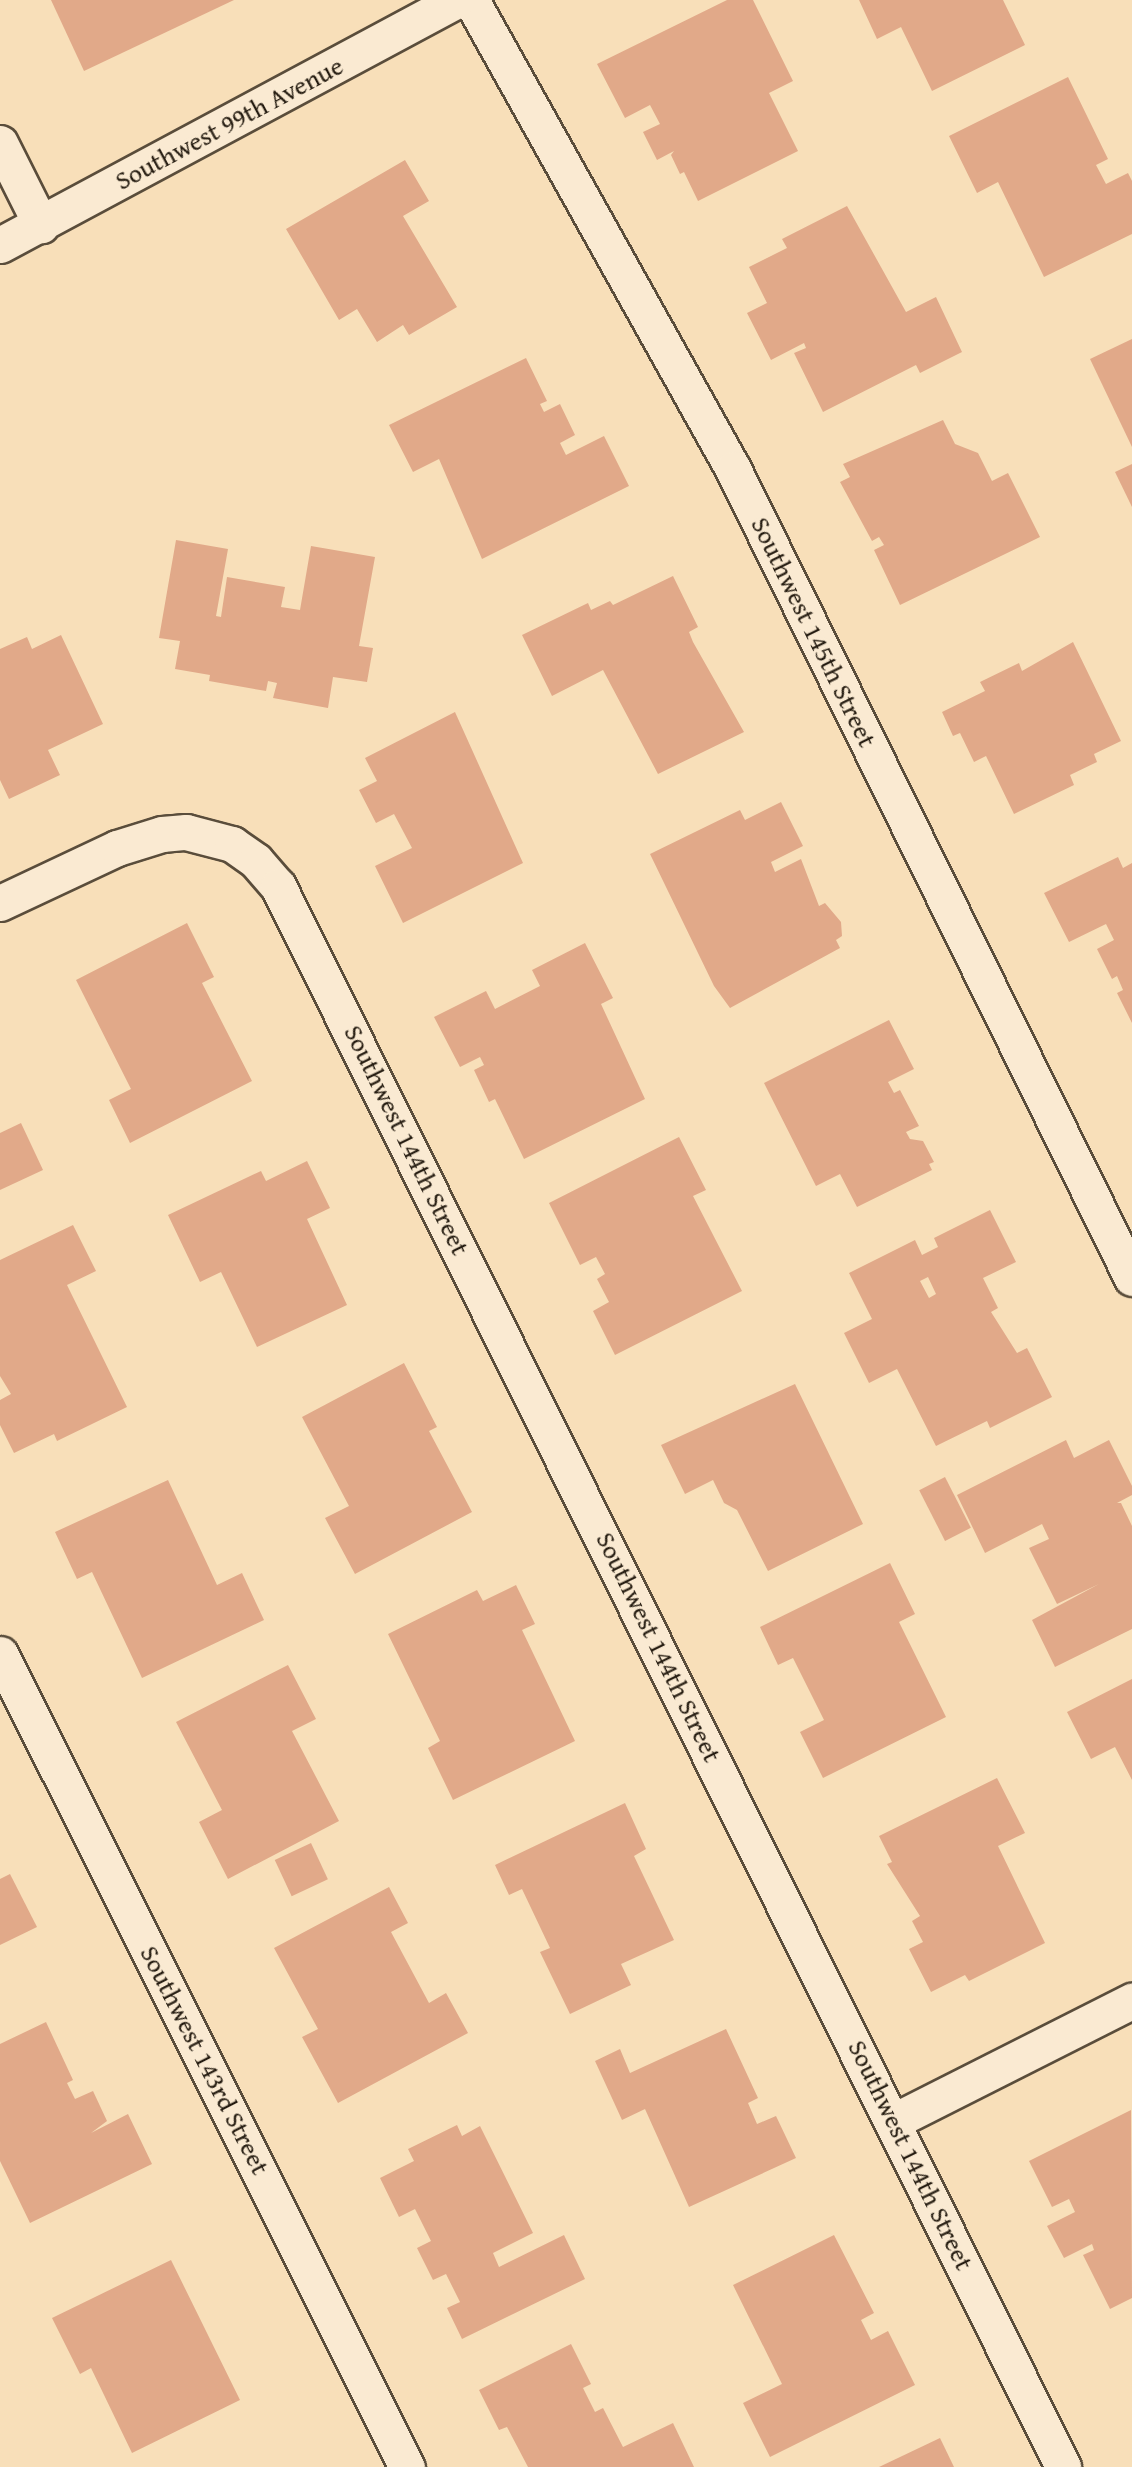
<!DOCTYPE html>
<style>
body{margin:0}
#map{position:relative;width:1132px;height:2467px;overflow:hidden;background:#f8dfb9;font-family:"Gentium Book Plus",serif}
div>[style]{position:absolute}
.building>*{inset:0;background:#e1a989;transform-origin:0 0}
.roads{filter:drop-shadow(2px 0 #5a4d3b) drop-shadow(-2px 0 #5a4d3b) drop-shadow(0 2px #5a4d3b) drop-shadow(0 -2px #5a4d3b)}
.street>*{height:35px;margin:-17.5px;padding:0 17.5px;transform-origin:17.5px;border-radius:17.5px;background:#faead2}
span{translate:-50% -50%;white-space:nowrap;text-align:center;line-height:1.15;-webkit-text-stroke:5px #faead2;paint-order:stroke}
.street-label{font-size:26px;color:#251c11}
</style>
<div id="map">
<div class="building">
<i style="clip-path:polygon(51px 0,234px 0,84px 71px)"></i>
<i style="clip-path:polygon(727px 0,753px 0,793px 81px,769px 93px,798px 151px,698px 201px,684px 172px,680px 174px,671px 155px,674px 151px,657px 160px,643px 132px,660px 124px,650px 105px,625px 118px,597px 64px)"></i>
<i style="clip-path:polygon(859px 0,1003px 0,1025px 45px,932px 91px,901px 27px,877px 39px)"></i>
<i style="clip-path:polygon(1068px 77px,1108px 159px,1096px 165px,1106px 184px,1128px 173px,1132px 181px,1132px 234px,1044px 277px,998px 182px,977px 193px,949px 136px)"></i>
<i style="clip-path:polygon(405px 160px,429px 201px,403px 216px,457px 307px,409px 335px,403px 325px,377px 342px,357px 309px,339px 320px,286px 229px)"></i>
<i style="clip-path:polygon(847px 206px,906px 312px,936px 297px,962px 352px,920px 373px,916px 365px,823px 412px,794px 353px,806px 348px,804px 343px,771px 360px,747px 313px,767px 303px,749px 267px,787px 248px,782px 239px)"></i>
<i style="clip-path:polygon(1132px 339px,1132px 447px,1090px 359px)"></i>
<i style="clip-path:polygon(526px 358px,547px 401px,540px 404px,544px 412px,560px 404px,575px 435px,560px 443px,566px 455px,604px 436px,629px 486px,482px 559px,439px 459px,413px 472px,389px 425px)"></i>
<i style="clip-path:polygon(943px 420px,955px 444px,978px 453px,992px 481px,1008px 473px,1040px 537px,900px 605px,874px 550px,884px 545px,879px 537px,872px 541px,840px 482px,850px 477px,843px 464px)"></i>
<i style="clip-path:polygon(1132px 464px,1132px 507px,1115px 472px)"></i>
<i style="clip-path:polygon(176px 540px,228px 549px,216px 616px,221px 617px,227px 577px,285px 587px,281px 607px,300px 610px,311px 546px,375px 557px,359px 646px,373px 648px,367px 682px,333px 677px,328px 708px,273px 698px,277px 683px,268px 681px,266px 691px,209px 681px,210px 675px,175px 669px,180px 641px,159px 638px)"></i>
<i style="clip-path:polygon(673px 576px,698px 627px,689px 632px,693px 642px,744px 732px,658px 774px,603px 670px,552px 696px,522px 635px,588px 603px,591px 610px,610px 601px,613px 605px)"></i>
<i style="clip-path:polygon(61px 635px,103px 724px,48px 750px,60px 775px,9px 799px,0 780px,0 649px,27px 637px,32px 649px)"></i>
<i style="clip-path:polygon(1073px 642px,1121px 741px,1094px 754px,1097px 762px,1070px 775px,1074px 785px,1014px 814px,986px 756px,974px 762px,960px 733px,953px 736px,942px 712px,985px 691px,980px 682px,1019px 663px,1022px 671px)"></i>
<i style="clip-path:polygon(455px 712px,523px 863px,403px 923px,375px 866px,412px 848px,394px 814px,376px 823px,359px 790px,377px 781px,365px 758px)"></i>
<i style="clip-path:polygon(781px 802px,803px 846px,771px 862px,775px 872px,801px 859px,819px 906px,825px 903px,841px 922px,842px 936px,836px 940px,840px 948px,730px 1008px,714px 986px,650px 854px,740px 810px,745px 820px)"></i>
<i style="clip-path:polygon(1118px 857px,1123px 868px,1132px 863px,1132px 1023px,1117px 993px,1123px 990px,1117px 976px,1112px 979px,1097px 949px,1114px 940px,1106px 924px,1069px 942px,1044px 893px)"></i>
<i style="clip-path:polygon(187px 923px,214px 977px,202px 983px,252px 1081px,130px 1143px,109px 1100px,131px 1089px,76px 980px)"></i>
<i style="clip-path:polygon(585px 943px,613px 998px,601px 1004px,645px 1099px,524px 1159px,495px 1099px,489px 1102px,474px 1070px,484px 1065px,480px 1057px,460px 1067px,434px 1017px,486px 991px,495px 1009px,540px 986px,532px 970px)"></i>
<i style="clip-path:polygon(889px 1020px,914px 1069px,888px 1082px,894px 1093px,900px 1090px,919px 1126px,906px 1132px,910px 1139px,923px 1141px,934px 1162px,929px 1164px,932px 1170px,857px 1207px,840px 1174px,816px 1186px,764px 1083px)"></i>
<i style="clip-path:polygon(21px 1123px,43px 1170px,0 1190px,0 1133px)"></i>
<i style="clip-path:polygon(679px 1137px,706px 1190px,693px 1196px,742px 1291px,615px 1355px,593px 1311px,609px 1302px,597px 1279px,605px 1274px,596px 1257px,580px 1265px,549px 1203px)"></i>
<i style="clip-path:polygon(307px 1161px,330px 1208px,307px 1219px,347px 1305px,257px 1347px,221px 1272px,200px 1282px,168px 1215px,261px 1171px,266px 1181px)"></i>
<i style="clip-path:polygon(evenodd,990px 1210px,1016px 1262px,983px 1278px,998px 1308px,991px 1312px,1017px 1353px,1027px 1348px,1052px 1397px,990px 1428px,987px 1421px,936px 1446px,897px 1369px,869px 1383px,844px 1333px,872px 1319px,849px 1273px,915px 1240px,922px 1255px,938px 1247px,934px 1238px,990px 1210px,928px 1277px,936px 1294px,929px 1298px,920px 1281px,928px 1277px)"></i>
<i style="clip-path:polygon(73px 1225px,96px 1271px,67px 1285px,127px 1407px,57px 1441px,54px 1434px,14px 1453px,0 1425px,0 1400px,11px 1394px,0 1376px,0 1260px)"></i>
<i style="clip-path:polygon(404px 1363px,437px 1427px,429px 1431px,472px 1512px,355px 1574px,325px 1518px,349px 1506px,302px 1417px)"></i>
<i style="clip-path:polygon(795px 1384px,863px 1524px,768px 1571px,737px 1510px,724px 1503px,713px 1480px,685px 1494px,661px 1445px)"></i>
<i style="clip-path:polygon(1066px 1440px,1074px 1458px,1109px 1440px,1132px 1486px,1132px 1495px,1117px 1503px,1121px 1503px,1132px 1526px,1132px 1629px,1055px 1667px,1032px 1620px,1099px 1584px,1057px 1604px,1029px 1548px,1049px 1539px,1042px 1524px,985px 1553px,957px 1495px)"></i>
<i style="left:945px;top:1477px;width:57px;height:29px;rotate:63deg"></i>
<i style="clip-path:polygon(168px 1480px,217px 1585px,242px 1573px,264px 1620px,142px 1678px,92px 1572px,77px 1579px,55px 1532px)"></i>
<i style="clip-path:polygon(890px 1563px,915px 1614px,899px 1622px,946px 1717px,823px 1778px,800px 1732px,824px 1720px,793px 1658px,778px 1665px,760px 1627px)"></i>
<i style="clip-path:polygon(516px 1585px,535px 1624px,522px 1630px,575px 1741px,453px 1800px,428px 1748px,440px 1741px,388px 1634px,477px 1590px,483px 1601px)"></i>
<i style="clip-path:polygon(288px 1665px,316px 1719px,292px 1731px,339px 1821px,228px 1879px,199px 1822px,222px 1810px,176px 1722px)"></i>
<i style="clip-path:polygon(1132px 1679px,1132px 1780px,1115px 1747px,1091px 1759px,1067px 1712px)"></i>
<i style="clip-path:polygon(997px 1778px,1025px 1833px,998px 1846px,1045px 1943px,969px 1981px,965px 1975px,931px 1992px,909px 1949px,923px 1942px,912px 1921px,920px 1916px,887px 1864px,892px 1862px,879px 1836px)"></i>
<i style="clip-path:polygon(625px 1803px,646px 1849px,634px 1856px,674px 1940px,621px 1964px,631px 1985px,570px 2014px,540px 1952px,550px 1948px,522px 1889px,509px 1895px,495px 1865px)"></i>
<i style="left:311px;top:1843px;width:40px;height:40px;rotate:65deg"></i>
<i style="clip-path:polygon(10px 1874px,37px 1927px,0 1945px,0 1879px)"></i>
<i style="clip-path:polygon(389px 1887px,408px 1923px,391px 1932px,429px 2003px,446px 1993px,468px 2033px,338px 2103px,302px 2037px,318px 2029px,274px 1948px)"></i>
<i style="clip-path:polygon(46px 2022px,73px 2080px,67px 2083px,75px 2099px,93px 2091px,107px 2121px,91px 2133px,128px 2114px,152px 2164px,30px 2223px,0 2161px,0 2044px)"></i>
<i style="clip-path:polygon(726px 2029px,758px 2098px,748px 2103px,757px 2124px,776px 2116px,796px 2158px,689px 2207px,645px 2109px,622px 2120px,595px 2061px,620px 2049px,630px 2073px)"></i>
<i style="clip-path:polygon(1131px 2110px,1132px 2298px,1110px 2309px,1083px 2255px,1094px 2250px,1092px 2244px,1064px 2258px,1047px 2226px,1075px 2212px,1069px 2199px,1052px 2207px,1029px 2161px)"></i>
<i style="clip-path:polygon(457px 2125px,462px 2136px,480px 2126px,533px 2233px,493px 2253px,499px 2267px,564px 2235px,585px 2279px,462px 2339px,447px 2308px,460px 2302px,446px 2274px,433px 2280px,417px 2248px,431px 2241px,415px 2209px,399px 2217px,380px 2178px,414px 2161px,408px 2149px)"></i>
<i style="clip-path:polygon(834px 2235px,874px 2313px,861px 2320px,871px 2340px,888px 2331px,915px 2385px,770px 2457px,743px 2403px,782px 2384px,733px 2285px)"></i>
<i style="clip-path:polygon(171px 2260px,240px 2400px,132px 2453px,91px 2368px,80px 2374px,52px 2318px)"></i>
<i style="clip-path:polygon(571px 2344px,591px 2384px,583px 2388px,595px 2412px,603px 2408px,623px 2447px,673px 2423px,694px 2467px,528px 2467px,507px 2427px,499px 2430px,479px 2390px)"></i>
<i style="clip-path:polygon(940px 2438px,954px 2467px,879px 2467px)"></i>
</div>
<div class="roads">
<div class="street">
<i style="left:471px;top:0;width:537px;rotate:60.81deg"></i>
<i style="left:733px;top:469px;width:902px;rotate:63.75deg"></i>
<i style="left:0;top:143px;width:92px;rotate:63.4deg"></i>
<i style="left:0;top:245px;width:519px;rotate:-28.2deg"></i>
<i style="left:0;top:903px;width:129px;rotate:-25.2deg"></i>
<i style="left:117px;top:848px;width:47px;rotate:-17.3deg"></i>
<i style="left:162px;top:834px;width:24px;rotate:-5deg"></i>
<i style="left:186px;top:832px;width:48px;rotate:14.6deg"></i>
<i style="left:232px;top:844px;width:29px;rotate:35deg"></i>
<i style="left:256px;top:861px;width:33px;rotate:49deg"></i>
<i style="left:278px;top:886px;width:1765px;rotate:63.59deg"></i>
<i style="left:0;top:1654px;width:909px;rotate:63.41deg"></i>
<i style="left:894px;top:2121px;width:267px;rotate:-26.8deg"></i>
</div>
</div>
<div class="street-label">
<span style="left:229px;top:123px;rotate:-28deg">Southwest 99th Avenue</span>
<span style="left:814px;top:632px;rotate:64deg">Southwest 145th Street</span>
<span style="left:407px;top:1140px;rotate:64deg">Southwest 144th Street</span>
<span style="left:659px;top:1647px;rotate:64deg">Southwest 144th Street</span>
<span style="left:205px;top:2060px;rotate:63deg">Southwest 143rd Street</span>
<span style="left:911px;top:2155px;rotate:64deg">Southwest 144th Street</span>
</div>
</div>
